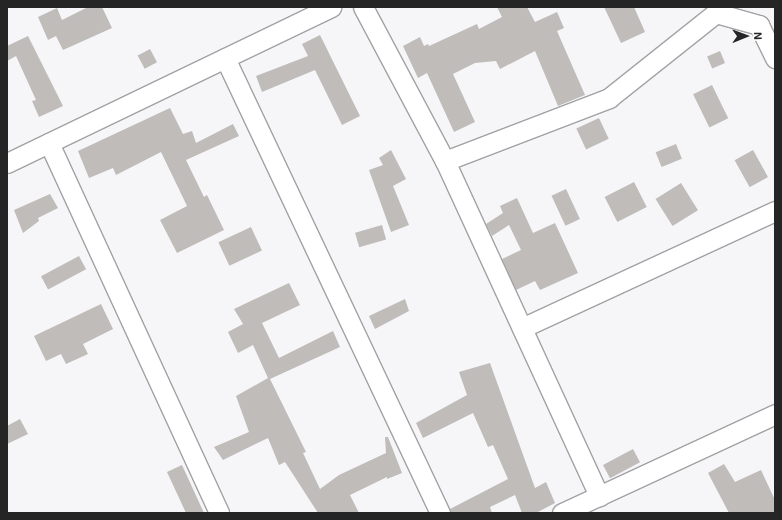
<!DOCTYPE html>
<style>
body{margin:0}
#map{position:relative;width:782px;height:520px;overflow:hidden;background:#f6f6f9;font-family:"Exo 2",sans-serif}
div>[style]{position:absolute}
.building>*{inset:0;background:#bfbcba;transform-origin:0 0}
.roads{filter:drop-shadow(1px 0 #a2a2a5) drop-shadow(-1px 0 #a2a2a5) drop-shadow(0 1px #a2a2a5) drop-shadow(0 -1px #a2a2a5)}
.minor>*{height:19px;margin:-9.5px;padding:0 9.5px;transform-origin:9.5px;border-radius:9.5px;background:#fff}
span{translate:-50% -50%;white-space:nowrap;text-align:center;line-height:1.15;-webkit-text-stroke:3px #fff;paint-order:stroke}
.frame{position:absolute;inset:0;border:8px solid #252526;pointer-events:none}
.north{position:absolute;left:726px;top:16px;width:40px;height:40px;-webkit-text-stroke:3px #fff;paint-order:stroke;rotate:89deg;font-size:11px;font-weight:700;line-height:16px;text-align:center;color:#252526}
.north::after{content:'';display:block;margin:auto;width:14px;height:18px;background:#252526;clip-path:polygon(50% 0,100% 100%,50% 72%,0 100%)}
</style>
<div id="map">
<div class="building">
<i style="clip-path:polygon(88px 7px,102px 7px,112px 28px,63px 50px,56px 36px,48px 40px,38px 17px,57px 8px,62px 20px)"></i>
<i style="clip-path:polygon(497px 7px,527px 7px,535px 22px,557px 12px,564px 28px,557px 31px,585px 95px,558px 106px,535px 51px,500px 69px,496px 61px,475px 63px,453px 74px,475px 122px,454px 132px,427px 73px,418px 78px,403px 46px,420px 37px,424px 46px,428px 44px,429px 46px,477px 24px,479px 29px,502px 17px)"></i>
<i style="clip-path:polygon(604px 7px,634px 7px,645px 32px,621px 43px)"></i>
<i style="clip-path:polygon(320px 35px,360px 116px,342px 125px,315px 70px,262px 92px,256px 76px,308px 56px,302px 44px)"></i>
<i style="clip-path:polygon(28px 36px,63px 106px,39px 117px,32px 101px,36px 100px,16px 56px,7px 61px,7px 46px)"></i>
<i style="left:150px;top:49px;width:15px;height:14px;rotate:62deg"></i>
<i style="left:720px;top:51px;width:13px;height:14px;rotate:67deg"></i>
<i style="left:712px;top:85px;width:37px;height:21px;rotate:64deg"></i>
<i style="clip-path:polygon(170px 108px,183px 134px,192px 131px,196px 143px,233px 124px,239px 136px,186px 160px,204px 197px,207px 195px,224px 230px,177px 253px,160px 220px,187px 206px,161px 152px,116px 175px,113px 168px,89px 178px,78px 151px)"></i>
<i style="left:599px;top:118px;width:23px;height:25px;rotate:65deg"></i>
<i style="left:676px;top:144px;width:16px;height:22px;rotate:68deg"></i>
<i style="clip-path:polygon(391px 150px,406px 179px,393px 186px,409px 225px,391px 232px,369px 170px,383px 165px,379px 158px)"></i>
<i style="left:753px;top:150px;width:31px;height:21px;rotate:61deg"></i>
<i style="left:634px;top:182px;width:28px;height:33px;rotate:63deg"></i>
<i style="left:681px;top:183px;width:32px;height:30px;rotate:58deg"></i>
<i style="left:566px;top:189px;width:33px;height:16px;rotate:65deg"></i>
<i style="clip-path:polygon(50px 194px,58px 208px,38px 218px,39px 221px,23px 233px,14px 210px)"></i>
<i style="clip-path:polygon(517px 198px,533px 233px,555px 223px,578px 273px,540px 290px,535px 281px,516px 290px,502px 259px,521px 250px,509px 225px,492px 236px,486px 224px,503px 213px,500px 206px)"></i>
<i style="left:382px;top:225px;width:15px;height:28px;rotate:74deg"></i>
<i style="left:251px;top:227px;width:26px;height:36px;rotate:65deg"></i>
<i style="left:79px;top:256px;width:15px;height:43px;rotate:62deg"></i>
<i style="clip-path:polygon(289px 283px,300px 305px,262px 323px,279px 358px,333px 331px,340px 347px,270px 379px,306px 452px,303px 453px,320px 489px,339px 475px,386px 453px,385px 437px,388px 437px,402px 473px,387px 479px,387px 477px,350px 495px,359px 513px,318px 513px,285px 462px,279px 465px,268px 438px,223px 460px,214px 447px,249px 432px,236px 396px,268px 378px,253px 345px,238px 353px,228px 332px,243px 324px,234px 309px)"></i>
<i style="clip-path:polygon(405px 299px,409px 311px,375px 329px,369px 316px)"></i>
<i style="clip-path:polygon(101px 304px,113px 329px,83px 344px,88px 354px,66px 364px,61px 354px,46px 361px,34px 336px)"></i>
<i style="clip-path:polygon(490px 363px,535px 488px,546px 482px,555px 503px,536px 513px,522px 513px,515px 495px,490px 507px,492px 513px,451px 513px,450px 509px,508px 479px,493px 445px,488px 447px,473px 413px,423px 438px,416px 423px,467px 395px,459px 372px)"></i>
<i style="clip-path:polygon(20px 419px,28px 434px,7px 444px,7px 426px)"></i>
<i style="left:633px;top:449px;width:15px;height:34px;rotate:62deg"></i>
<i style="clip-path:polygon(724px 464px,735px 482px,761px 470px,775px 500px,775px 513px,729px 513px,708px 473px)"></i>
<i style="clip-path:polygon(182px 465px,204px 513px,186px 513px,167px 472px)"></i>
</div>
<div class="roads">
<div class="minor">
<i style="left:363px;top:7px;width:174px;rotate:62deg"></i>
<i style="left:445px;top:161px;width:369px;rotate:65.3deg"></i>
<i style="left:718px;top:7px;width:6px;rotate:108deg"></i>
<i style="left:716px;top:13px;width:45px;rotate:15.6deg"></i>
<i style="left:759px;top:25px;width:37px;rotate:64deg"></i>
<i style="left:225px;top:58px;width:503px;rotate:64.71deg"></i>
<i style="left:49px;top:143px;width:407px;rotate:65.3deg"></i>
<i style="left:445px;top:161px;width:176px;rotate:-21deg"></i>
<i style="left:609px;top:98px;width:137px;rotate:-38.5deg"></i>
<i style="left:7px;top:163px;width:360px;rotate:-25.7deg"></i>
<i style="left:522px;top:328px;width:279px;rotate:-24.8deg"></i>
<i style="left:562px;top:513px;width:235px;rotate:-24.9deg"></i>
</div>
</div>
<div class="frame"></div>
<div class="north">N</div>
</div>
